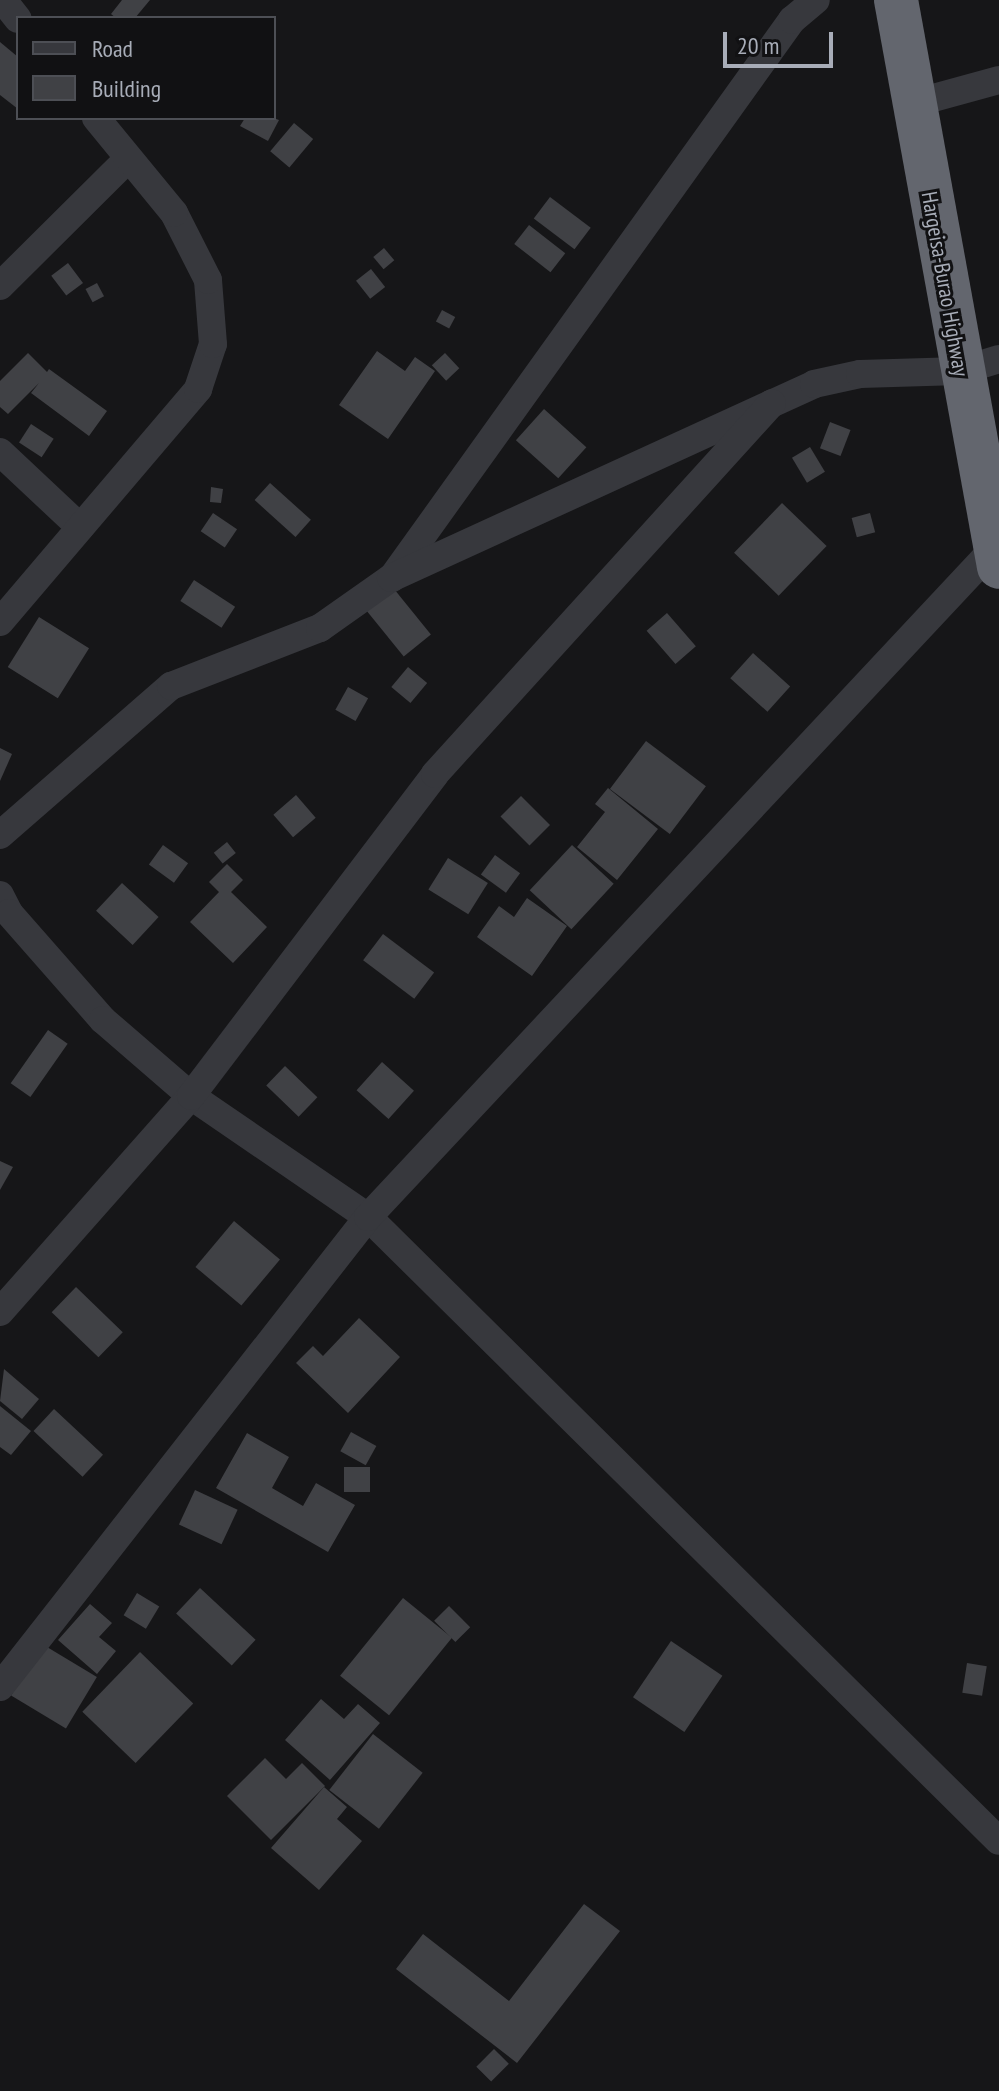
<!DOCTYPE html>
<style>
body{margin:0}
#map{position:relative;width:999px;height:2091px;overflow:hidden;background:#161618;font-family:"PT Sans Narrow",sans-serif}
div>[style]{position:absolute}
.building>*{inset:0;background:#404145;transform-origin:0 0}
.street>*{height:28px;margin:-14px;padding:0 14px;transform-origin:14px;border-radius:14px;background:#37383d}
.highway>*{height:44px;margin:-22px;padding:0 22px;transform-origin:22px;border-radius:22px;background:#63666e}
span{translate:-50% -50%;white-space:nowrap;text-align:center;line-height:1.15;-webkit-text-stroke:6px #111113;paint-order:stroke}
.street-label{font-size:22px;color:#a8adb8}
.legend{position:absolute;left:16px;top:16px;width:260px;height:104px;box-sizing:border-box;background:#111113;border:2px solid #4d4f55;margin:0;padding:10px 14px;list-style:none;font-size:24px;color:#a8adb8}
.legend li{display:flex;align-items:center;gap:16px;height:40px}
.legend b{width:40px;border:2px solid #4d4f55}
.scale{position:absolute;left:723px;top:32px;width:110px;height:36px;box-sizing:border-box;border:4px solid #a8adb8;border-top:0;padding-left:10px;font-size:24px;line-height:28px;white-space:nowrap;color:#a8adb8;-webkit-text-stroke:6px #111113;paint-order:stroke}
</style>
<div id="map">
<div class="building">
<i style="clip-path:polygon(122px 0,150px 0,135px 18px,116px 18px,111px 14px)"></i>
<i style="clip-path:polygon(0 42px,18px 57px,18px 109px,0 95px)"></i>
<i style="clip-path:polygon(245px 118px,274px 118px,279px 120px,268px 141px,240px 126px)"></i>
<i style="left:294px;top:123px;width:25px;height:37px;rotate:40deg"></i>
<i style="left:550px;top:197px;width:51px;height:27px;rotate:37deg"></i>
<i style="left:529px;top:225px;width:46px;height:24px;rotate:38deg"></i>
<i style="left:384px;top:248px;width:16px;height:14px;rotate:50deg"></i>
<i style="left:68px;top:263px;width:25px;height:21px;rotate:53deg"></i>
<i style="left:371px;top:269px;width:23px;height:19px;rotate:52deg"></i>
<i style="left:97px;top:283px;width:15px;height:13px;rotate:62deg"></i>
<i style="left:442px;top:310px;width:15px;height:13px;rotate:28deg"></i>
<i style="clip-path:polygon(377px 351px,405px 371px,415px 357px,435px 371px,388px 439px,339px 405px)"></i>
<i style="clip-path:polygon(28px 353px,47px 372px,49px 369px,107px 411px,89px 436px,31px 393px,39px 383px,8px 414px,0 407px,0 381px)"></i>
<i style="left:445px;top:353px;width:21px;height:18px;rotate:47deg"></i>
<i style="left:544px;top:409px;width:57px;height:42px;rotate:42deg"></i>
<i style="left:830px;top:422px;width:22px;height:28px;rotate:21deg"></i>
<i style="left:31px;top:424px;width:27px;height:22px;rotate:33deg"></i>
<i style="left:810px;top:447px;width:29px;height:21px;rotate:59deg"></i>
<i style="left:270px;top:483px;width:55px;height:23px;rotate:42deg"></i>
<i style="clip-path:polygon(211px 487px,223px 489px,221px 503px,210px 502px)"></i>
<i style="left:782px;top:503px;width:62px;height:69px;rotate:44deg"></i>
<i style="left:213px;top:513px;width:29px;height:22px;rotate:34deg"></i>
<i style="left:870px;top:513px;width:20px;height:19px;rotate:75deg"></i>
<i style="left:194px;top:580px;width:49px;height:25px;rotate:33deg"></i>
<i style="left:390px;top:584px;width:65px;height:35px;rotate:51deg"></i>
<i style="left:667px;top:613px;width:44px;height:27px;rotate:49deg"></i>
<i style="left:39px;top:617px;width:59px;height:59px;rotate:32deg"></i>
<i style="left:753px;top:653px;width:50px;height:34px;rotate:42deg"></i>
<i style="left:408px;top:667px;width:25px;height:26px;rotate:40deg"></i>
<i style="left:348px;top:687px;width:23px;height:26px;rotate:29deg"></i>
<i style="left:646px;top:741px;width:75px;height:60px;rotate:37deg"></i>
<i style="clip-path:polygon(0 748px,12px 754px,0 781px)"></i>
<i style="clip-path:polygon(608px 788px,658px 829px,617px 880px,577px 847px,605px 812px,595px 804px)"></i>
<i style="left:296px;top:795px;width:30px;height:30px;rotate:49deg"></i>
<i style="left:521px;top:796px;width:41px;height:29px;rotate:45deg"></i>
<i style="left:227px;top:842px;width:14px;height:17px;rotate:51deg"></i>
<i style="left:163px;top:845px;width:31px;height:24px;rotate:36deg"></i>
<i style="left:572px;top:845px;width:57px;height:62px;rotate:43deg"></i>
<i style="left:495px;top:855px;width:31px;height:24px;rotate:36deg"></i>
<i style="left:448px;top:858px;width:47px;height:37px;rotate:32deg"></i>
<i style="clip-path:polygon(227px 864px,243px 880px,231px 892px,267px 927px,233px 963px,190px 922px,219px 892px,209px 882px)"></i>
<i style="left:122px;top:883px;width:50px;height:38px;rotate:43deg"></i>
<i style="clip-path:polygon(527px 898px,567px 926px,532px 976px,477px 937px,499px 906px,514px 917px)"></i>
<i style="left:383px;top:934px;width:64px;height:33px;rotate:37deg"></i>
<i style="left:48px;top:1030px;width:24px;height:65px;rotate:35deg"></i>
<i style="left:382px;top:1062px;width:43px;height:38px;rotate:42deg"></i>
<i style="left:285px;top:1066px;width:45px;height:27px;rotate:44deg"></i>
<i style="clip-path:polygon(0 1161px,13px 1167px,0 1190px)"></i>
<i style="left:234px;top:1221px;width:60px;height:60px;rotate:40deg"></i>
<i style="left:76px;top:1287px;width:65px;height:35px;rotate:44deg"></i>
<i style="clip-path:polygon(359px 1318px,400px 1357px,348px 1413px,296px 1363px,313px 1346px,323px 1356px)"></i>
<i style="clip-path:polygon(4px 1369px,39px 1399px,22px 1419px,0 1401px)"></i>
<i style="clip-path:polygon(0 1406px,31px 1431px,11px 1455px,0 1447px)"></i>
<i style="left:54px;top:1409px;width:67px;height:30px;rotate:43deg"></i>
<i style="left:351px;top:1432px;width:29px;height:22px;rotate:29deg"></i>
<i style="clip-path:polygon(247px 1433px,289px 1457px,272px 1488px,303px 1506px,316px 1483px,355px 1505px,328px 1552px,216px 1488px)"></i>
<i style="left:344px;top:1467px;width:26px;height:25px"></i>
<i style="left:195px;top:1490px;width:47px;height:38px;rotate:25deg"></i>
<i style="left:200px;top:1588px;width:76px;height:35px;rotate:43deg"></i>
<i style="left:137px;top:1593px;width:26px;height:26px;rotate:31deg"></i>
<i style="left:403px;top:1598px;width:63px;height:100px;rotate:39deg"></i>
<i style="clip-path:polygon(90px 1604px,112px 1623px,99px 1637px,116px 1651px,97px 1674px,58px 1640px)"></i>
<i style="left:449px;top:1606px;width:30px;height:21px;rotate:45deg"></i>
<i style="left:671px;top:1641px;width:62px;height:68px;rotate:34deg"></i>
<i style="left:42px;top:1644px;width:64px;height:60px;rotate:31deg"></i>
<i style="left:140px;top:1652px;width:74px;height:83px;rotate:44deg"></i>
<i style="left:967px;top:1663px;width:20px;height:30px;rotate:9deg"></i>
<i style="clip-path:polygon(321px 1699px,344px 1719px,358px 1704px,380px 1723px,330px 1780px,285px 1740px)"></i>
<i style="left:373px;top:1734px;width:63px;height:71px;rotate:38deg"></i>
<i style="clip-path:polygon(265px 1758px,286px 1779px,302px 1763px,325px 1786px,271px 1840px,227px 1796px)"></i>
<i style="clip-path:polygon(324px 1787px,347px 1807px,337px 1819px,362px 1841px,319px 1890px,271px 1848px)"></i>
<i style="clip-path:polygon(584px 1904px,620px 1931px,517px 2063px,396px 1969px,423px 1934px,509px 2001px)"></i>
<i style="left:494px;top:2049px;width:21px;height:25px;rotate:45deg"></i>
</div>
<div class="street">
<i style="left:3px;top:0;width:24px;rotate:52deg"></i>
<i style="left:915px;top:103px;width:87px;rotate:-15.3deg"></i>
<i style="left:0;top:286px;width:180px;rotate:-44.8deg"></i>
<i style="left:0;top:452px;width:110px;rotate:43.2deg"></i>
<i style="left:392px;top:578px;width:687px;rotate:-54.37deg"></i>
<i style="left:792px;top:20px;width:31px;rotate:-40deg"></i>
<i style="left:0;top:622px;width:306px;rotate:-49.6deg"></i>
<i style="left:198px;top:389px;width:47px;rotate:-71.6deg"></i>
<i style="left:213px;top:344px;width:64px;rotate:-94.5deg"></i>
<i style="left:208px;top:280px;width:75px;rotate:-116.9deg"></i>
<i style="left:174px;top:213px;width:123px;rotate:-129.4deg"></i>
<i style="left:0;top:835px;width:227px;rotate:-41.1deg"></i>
<i style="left:171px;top:686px;width:160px;rotate:-21.3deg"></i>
<i style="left:320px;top:628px;width:87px;rotate:-35.2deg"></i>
<i style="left:391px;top:578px;width:465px;rotate:-24.6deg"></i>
<i style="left:814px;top:384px;width:47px;rotate:-12.3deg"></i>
<i style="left:860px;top:374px;width:100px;rotate:-1.7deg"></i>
<i style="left:960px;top:371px;width:41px;rotate:-17.1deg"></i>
<i style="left:0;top:895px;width:20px;rotate:63deg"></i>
<i style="left:9px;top:913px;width:142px;rotate:48.7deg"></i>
<i style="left:103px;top:1020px;width:116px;rotate:40.8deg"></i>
<i style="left:191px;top:1096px;width:214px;rotate:34.4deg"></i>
<i style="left:368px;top:1217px;width:887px;rotate:44.68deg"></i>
<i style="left:0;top:1312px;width:288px;rotate:-48.5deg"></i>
<i style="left:191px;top:1096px;width:404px;rotate:-52.8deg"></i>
<i style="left:435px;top:774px;width:501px;rotate:-47.75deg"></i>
<i style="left:0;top:1687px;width:597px;rotate:-51.94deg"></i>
<i style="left:368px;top:1217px;width:923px;rotate:-46.89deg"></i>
</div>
<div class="highway">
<i style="left:896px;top:0;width:576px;rotate:79.7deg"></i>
</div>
<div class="street-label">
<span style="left:945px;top:284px;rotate:80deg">Hargeisa-Burao Highway</span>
</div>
<ul class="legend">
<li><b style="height:10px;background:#37383d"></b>Road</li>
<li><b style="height:22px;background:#404145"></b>Building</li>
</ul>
<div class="scale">20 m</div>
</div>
